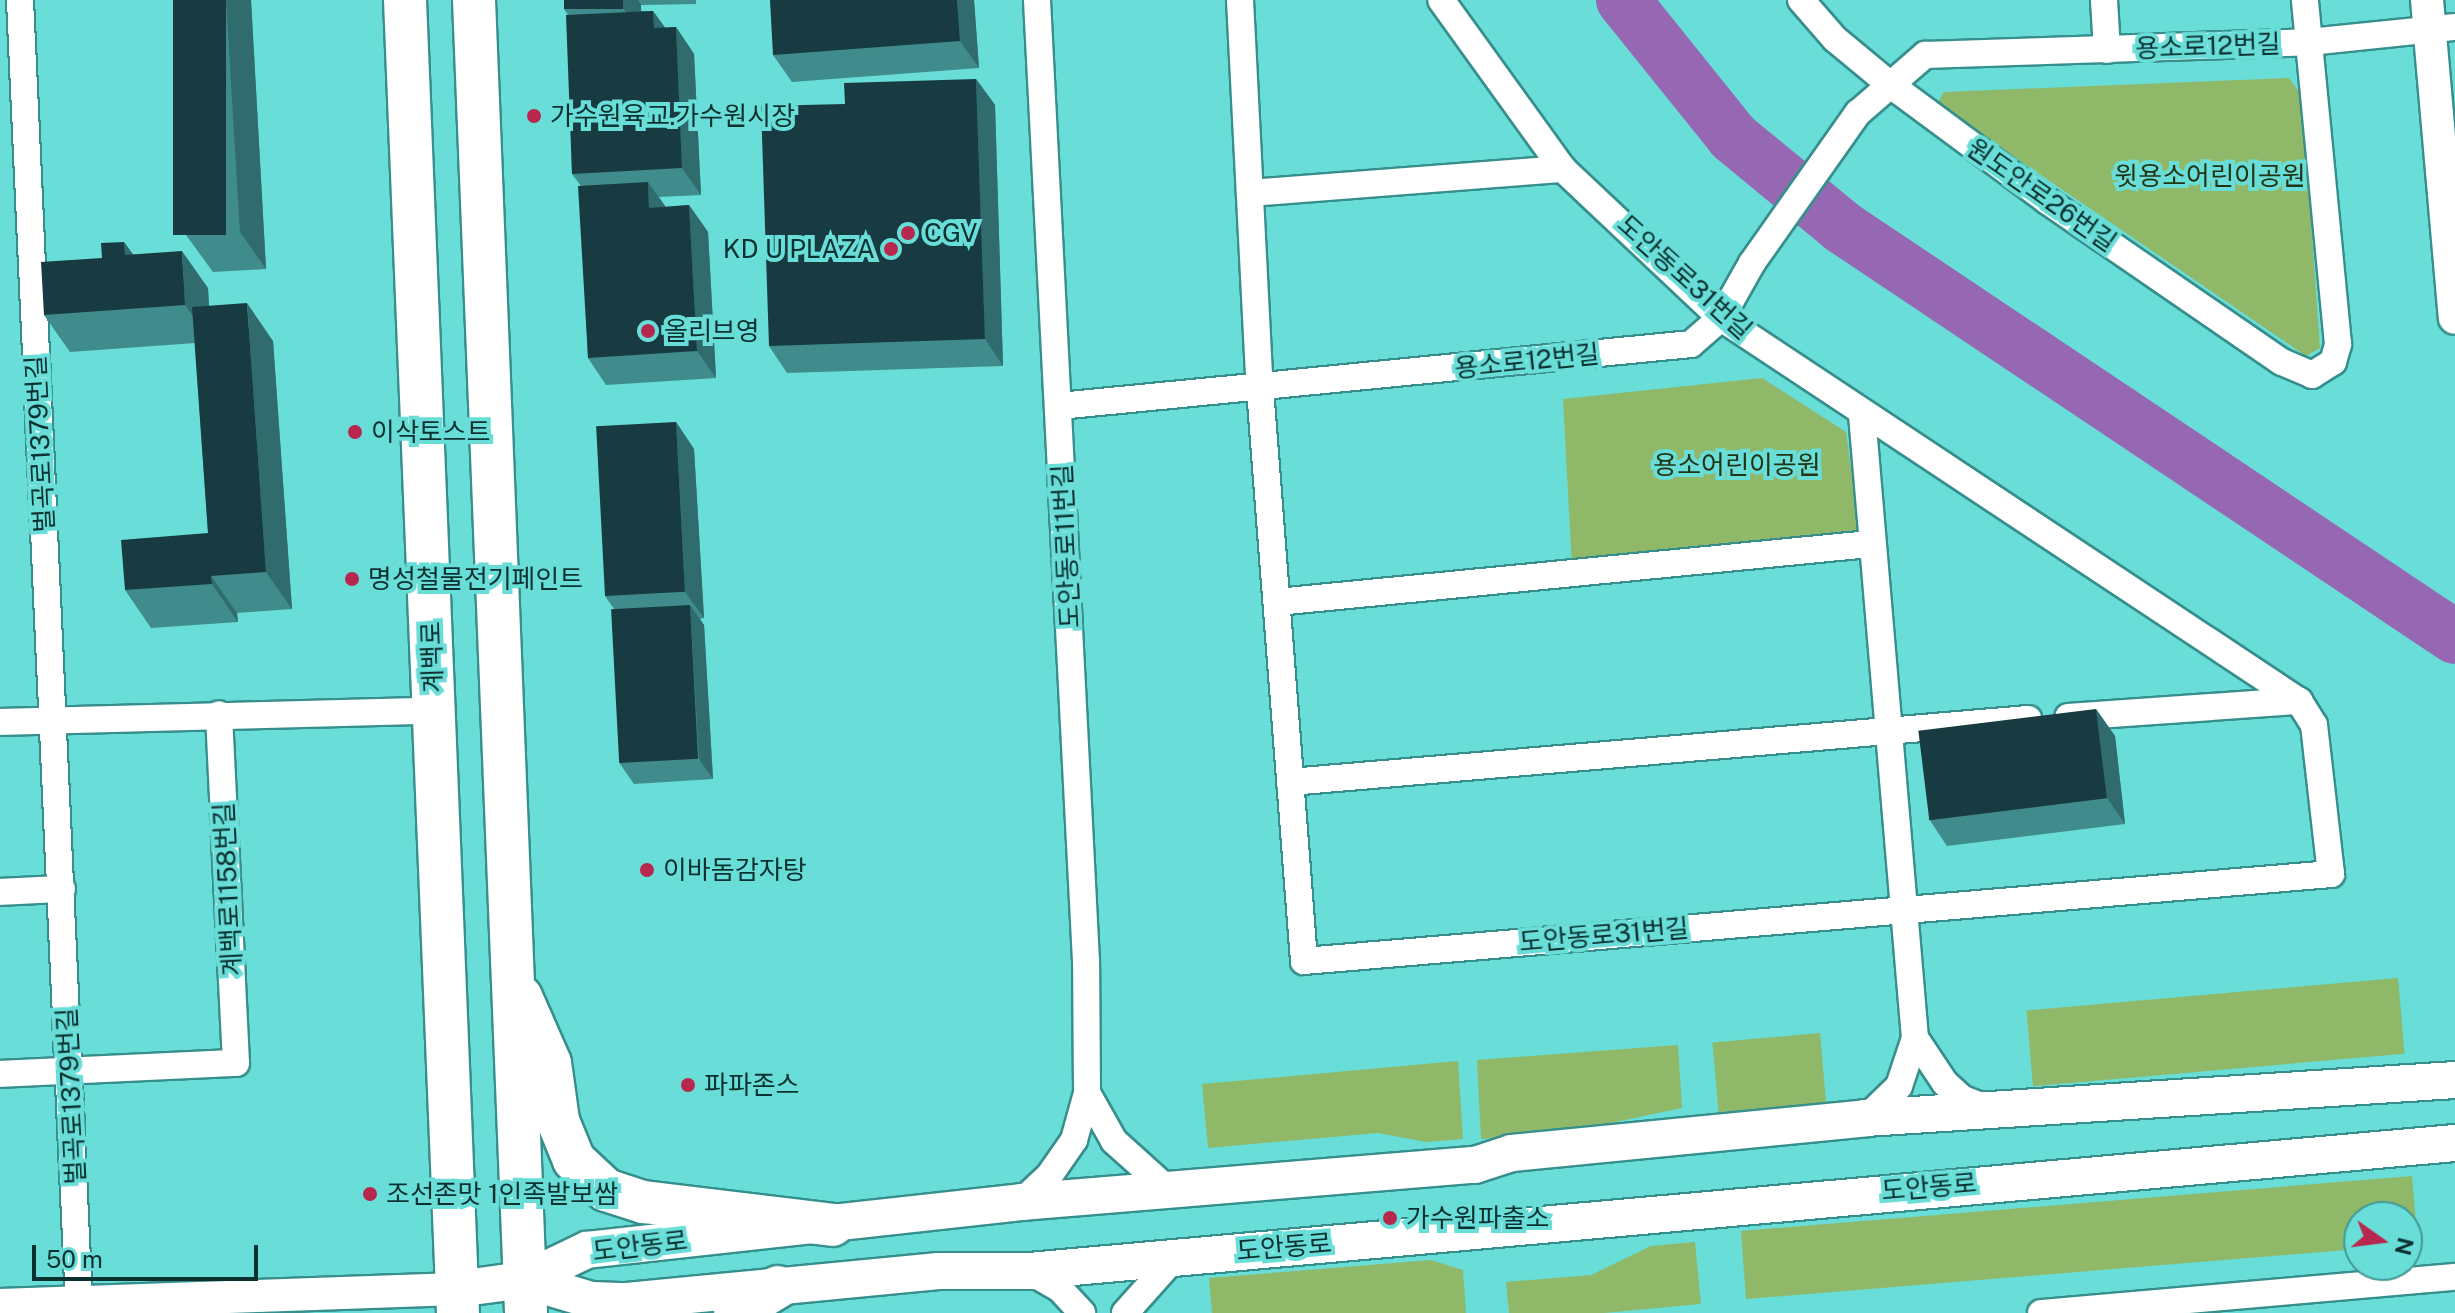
<!DOCTYPE html>
<meta charset="utf-8">
<style>
body{margin:0}
#map{position:relative;width:2455px;height:1313px;overflow:hidden;background:#69ddd8;font-family:"Public Sans","Noto Sans KR",sans-serif}
div>[style]{position:absolute}
.green>*{inset:0;background:#8fb969;transform-origin:0 0}
.river>*{height:54px;margin:-27px;padding:0 27px;transform-origin:27px;border-radius:27px;background:#9667b2}
.roads{filter:drop-shadow(2px 0 #368f8c) drop-shadow(-2px 0 #368f8c) drop-shadow(0 2px #368f8c) drop-shadow(0 -2px #368f8c)}
.minor>*{height:26px;margin:-13px;padding:0 13px;transform-origin:13px;border-radius:13px;background:#fff}
.tertiary>*{height:32px;margin:-16px;padding:0 16px;transform-origin:16px;border-radius:16px;background:#fff}
.secondary>*{height:36px;margin:-18px;padding:0 18px;transform-origin:18px;border-radius:18px;background:#fff}
.primary>*{height:42px;margin:-21px;padding:0 21px;transform-origin:21px;border-radius:21px;background:#fff}
.wall>*{inset:0;background:#408c8c}
.shaded-wall>*{inset:0;background:#306c6e}
.building>*{inset:0;background:#173b41;transform-origin:0 0}
.dots>*{width:22px;height:22px;translate:-50% -50%;box-sizing:border-box;border:4px solid #69ddd8;border-radius:50%}
span{translate:-50% -50%;white-space:nowrap;text-align:center;line-height:1.15;-webkit-text-stroke:8px #69ddd8;paint-order:stroke}
.street-label{font-size:26px;color:#0a312f}
.poi-label{font-size:26px;color:#0a312f}
.left{translate:0 -50%;text-align:left}
.right{translate:-100% -50%;text-align:right}
.park-label{font-size:26px;color:#233412}
.north{position:absolute;left:2343px;top:1201px;width:80px;height:80px;box-sizing:border-box;background:#69ddd8;border:2px solid #439894;border-radius:50%;rotate:104deg;font-size:22px;font-weight:700;line-height:32px;text-align:center;color:#0a312f}
.north::after{content:'';display:block;margin:auto;width:28px;height:36px;background:#b8274d;clip-path:polygon(50% 0,100% 100%,50% 72%,0 100%)}
.scale{position:absolute;left:32px;top:1245px;width:226px;height:36px;box-sizing:border-box;border:4px solid #0a312f;border-top:0;padding-left:10px;font-size:24px;line-height:28px;white-space:nowrap;color:#0a312f;-webkit-text-stroke:6px #69ddd8;paint-order:stroke}
</style>
<div id="map">
<div class="green">
<i style="clip-path:polygon(2289px 78px,2302px 96px,2320px 348px,2306px 356px,1937px 104px,1944px 92px)"></i>
<i style="clip-path:polygon(1762px 378px,1846px 432px,1860px 534px,1572px 567px,1563px 399px)"></i>
<i style="left:2398px;top:978px;width:76px;height:373px;rotate:85deg"></i>
<i style="left:1820px;top:1033px;width:70px;height:108px;rotate:85deg"></i>
<i style="clip-path:polygon(1678px 1045px,1682px 1108px,1572px 1131px,1481px 1139px,1477px 1060px)"></i>
<i style="clip-path:polygon(1458px 1061px,1463px 1139px,1426px 1142px,1378px 1133px,1208px 1148px,1202px 1084px)"></i>
<i style="clip-path:polygon(2412px 1176px,2418px 1244px,2407px 1245px,2407px 1217px,2359px 1217px,2359px 1249px,1746px 1299px,1741px 1231px)"></i>
<i style="clip-path:polygon(1695px 1242px,1701px 1304px,1604px 1313px,1509px 1313px,1506px 1282px,1591px 1275px,1651px 1246px)"></i>
<i style="clip-path:polygon(1431px 1260px,1463px 1270px,1466px 1313px,1212px 1313px,1209px 1278px)"></i>
</div>
<div class="river">
<i style="left:1623px;top:0;width:176px;rotate:51.2deg"></i>
<i style="left:1733px;top:137px;width:141px;rotate:39.5deg"></i>
<i style="left:1842px;top:227px;width:737px;rotate:33.78deg"></i>
</div>
<div class="roads">
<div class="minor">
<i style="left:20px;top:0;width:1303px;rotate:87.41deg"></i>
<i style="left:1240px;top:0;width:390px;rotate:87.1deg"></i>
<i style="left:1260px;top:389px;width:574px;rotate:85.6deg"></i>
<i style="left:1304px;top:961px;width:1031px;rotate:-4.84deg"></i>
<i style="left:2331px;top:874px;width:150px;rotate:-96.5deg"></i>
<i style="left:2314px;top:725px;width:28px;rotate:-122deg"></i>
<i style="left:2299px;top:701px;width:693px;rotate:-146.47deg"></i>
<i style="left:1721px;top:318px;width:217px;rotate:-136.7deg"></i>
<i style="left:1563px;top:169px;width:208px;rotate:-125.8deg"></i>
<i style="left:1801px;top:0;width:52px;rotate:48.9deg"></i>
<i style="left:1835px;top:39px;width:69px;rotate:39.7deg"></i>
<i style="left:1888px;top:83px;width:197px;rotate:36.5deg"></i>
<i style="left:2046px;top:200px;width:286px;rotate:34.5deg"></i>
<i style="left:2282px;top:362px;width:33px;rotate:23deg"></i>
<i style="left:2312px;top:375px;width:25px;rotate:-32deg"></i>
<i style="left:2333px;top:362px;width:19px;rotate:-74deg"></i>
<i style="left:2338px;top:344px;width:346px;rotate:-95.5deg"></i>
<i style="left:2104px;top:0;width:50px;rotate:86.6deg"></i>
<i style="left:1250px;top:193px;width:314px;rotate:-4.4deg"></i>
<i style="left:1059px;top:406px;width:635px;rotate:-5.6deg"></i>
<i style="left:1691px;top:344px;width:40px;rotate:-41deg"></i>
<i style="left:1721px;top:318px;width:63px;rotate:-60.6deg"></i>
<i style="left:1752px;top:263px;width:184px;rotate:-54.8deg"></i>
<i style="left:1858px;top:113px;width:89px;rotate:-40.9deg"></i>
<i style="left:1925px;top:55px;width:384px;rotate:-1.9deg"></i>
<i style="left:2309px;top:42px;width:147px;rotate:-5.9deg"></i>
<i style="left:1862px;top:415px;width:625px;rotate:85.14deg"></i>
<i style="left:1915px;top:1038px;width:51px;rotate:108.4deg"></i>
<i style="left:1899px;top:1086px;width:46px;rotate:135.9deg"></i>
<i style="left:1277px;top:602px;width:596px;rotate:-5.59deg"></i>
<i style="left:2068px;top:717px;width:232px;rotate:-4deg"></i>
<i style="left:0;top:722px;width:434px;rotate:-1.5deg"></i>
<i style="left:1290px;top:782px;width:741px;rotate:-4.88deg"></i>
<i style="left:0;top:892px;width:62px;rotate:-2.8deg"></i>
<i style="left:1915px;top:1038px;width:54px;rotate:56.3deg"></i>
<i style="left:1945px;top:1083px;width:24px;rotate:42deg"></i>
<i style="left:1963px;top:1099px;width:26px;rotate:21deg"></i>
<i style="left:0;top:1074px;width:236px;rotate:-2.7deg"></i>
<i style="left:236px;top:1063px;width:349px;rotate:-92.8deg"></i>
<i style="left:1087px;top:1093px;width:55px;rotate:60.6deg"></i>
<i style="left:1114px;top:1141px;width:69px;rotate:42deg"></i>
<i style="left:1021px;top:1202px;width:38px;rotate:-43deg"></i>
<i style="left:1049px;top:1176px;width:44px;rotate:-55.2deg"></i>
<i style="left:1074px;top:1140px;width:49px;rotate:-74.5deg"></i>
<i style="left:1087px;top:1093px;width:132px;rotate:-90.4deg"></i>
<i style="left:1086px;top:961px;width:962px;rotate:-92.92deg"></i>
<i style="left:1029px;top:1271px;width:34px;rotate:30deg"></i>
<i style="left:1059px;top:1288px;width:34px;rotate:47deg"></i>
<i style="left:1125px;top:1313px;width:75px;rotate:-48.2deg"></i>
<i style="left:2041px;top:1313px;width:416px;rotate:-5deg"></i>
</div>
<div class="tertiary">
<i style="left:2427px;top:0;width:319px;rotate:85deg"></i>
<i style="left:0;top:1305px;width:457px;rotate:-2deg"></i>
</div>
<div class="secondary">
<i style="left:524px;top:1280px;width:70px;rotate:16.6deg"></i>
<i style="left:591px;top:1300px;width:36px;rotate:2deg"></i>
<i style="left:627px;top:1301px;width:313px;rotate:-5.5deg"></i>
<i style="left:939px;top:1271px;width:90px"></i>
<i style="left:1029px;top:1271px;width:1432px;rotate:-5.13deg"></i>
<i style="left:457px;top:1289px;width:68px;rotate:-7.7deg"></i>
<i style="left:524px;top:1280px;width:70px;rotate:-25.5deg"></i>
<i style="left:587px;top:1250px;width:437px;rotate:-6.3deg"></i>
<i style="left:1021px;top:1202px;width:456px;rotate:-4.7deg"></i>
<i style="left:1475px;top:1165px;width:39px;rotate:-18deg"></i>
<i style="left:1512px;top:1153px;width:356px;rotate:-5.6deg"></i>
<i style="left:1866px;top:1118px;width:590px;rotate:-3.69deg"></i>
</div>
<div class="primary">
<i style="left:405px;top:0;width:1314px;rotate:87.69deg"></i>
<i style="left:474px;top:0;width:1314px;rotate:87.73deg"></i>
<i style="left:521px;top:997px;width:72px;rotate:66.3deg"></i>
<i style="left:550px;top:1063px;width:59px;rotate:82.1deg"></i>
<i style="left:558px;top:1121px;width:42px;rotate:67.7deg"></i>
<i style="left:574px;top:1160px;width:44px;rotate:43.2deg"></i>
<i style="left:606px;top:1190px;width:40px;rotate:18deg"></i>
<i style="left:644px;top:1202px;width:190px;rotate:6.9deg"></i>
<i style="left:735px;top:1313px;width:50px;rotate:-31.2deg"></i>
</div>
</div>
<div class="wall">
<i style="clip-path:polygon(173px 0,251px 0,266px 269px,213px 272px,186px 235px)"></i>
<i style="clip-path:polygon(564px 0,696px 0,696px 4px,641px 5px,641px 11px,653px 11px,665px 28px,676px 27px,694px 54px,701px 195px,659px 197px,666px 207px,689px 205px,708px 232px,716px 378px,606px 385px,588px 358px,581px 186px,572px 174px,568px 15px,564px 9px)"></i>
<i style="clip-path:polygon(974px 0,979px 68px,792px 82px,773px 55px)"></i>
<i style="clip-path:polygon(976px 79px,995px 105px,1003px 366px,787px 373px,769px 346px,845px 104px)"></i>
<i style="clip-path:polygon(124px 242px,133px 254px,208px 288px,209px 306px,273px 341px,292px 609px,237px 613px,238px 622px,151px 628px,125px 590px,208px 533px,195px 343px,70px 352px,44px 315px,102px 258px)"></i>
<i style="clip-path:polygon(676px 422px,694px 449px,704px 618px,700px 619px,704px 625px,713px 779px,634px 784px,620px 764px,614px 609px,605px 596px)"></i>
<i style="clip-path:polygon(2096px 709px,2115px 736px,2125px 824px,1947px 846px,1929px 819px)"></i>
</div>
<div class="shaded-wall">
<i style="clip-path:polygon(226px 0,251px 0,266px 269px,240px 232px)"></i>
<i style="clip-path:polygon(623px 0,638px 0,641px 5px,642px 35px,623px 8px)"></i>
<i style="clip-path:polygon(957px 0,974px 0,979px 68px,960px 41px)"></i>
<i style="clip-path:polygon(653px 11px,672px 37px,654px 28px)"></i>
<i style="clip-path:polygon(676px 27px,694px 54px,701px 195px,682px 168px)"></i>
<i style="clip-path:polygon(976px 79px,995px 105px,1003px 366px,985px 339px)"></i>
<i style="clip-path:polygon(648px 182px,667px 209px,649px 208px)"></i>
<i style="clip-path:polygon(689px 205px,708px 232px,716px 378px,697px 351px)"></i>
<i style="clip-path:polygon(124px 242px,150px 279px,125px 255px)"></i>
<i style="clip-path:polygon(182px 251px,208px 288px,211px 342px,185px 305px)"></i>
<i style="clip-path:polygon(247px 303px,273px 341px,292px 609px,266px 572px)"></i>
<i style="clip-path:polygon(676px 422px,694px 449px,704px 618px,685px 592px)"></i>
<i style="clip-path:polygon(211px 576px,237px 613px,238px 622px,212px 584px)"></i>
<i style="clip-path:polygon(690px 605px,704px 625px,713px 779px,699px 759px)"></i>
<i style="clip-path:polygon(2096px 709px,2115px 736px,2125px 824px,2107px 798px)"></i>
</div>
<div class="building">
<i style="left:173px;top:0;width:53px;height:235px"></i>
<i style="left:564px;top:0;width:59px;height:9px"></i>
<i style="clip-path:polygon(770px 0,957px 0,960px 41px,773px 55px)"></i>
<i style="clip-path:polygon(653px 11px,654px 28px,676px 27px,682px 168px,572px 174px,566px 15px)"></i>
<i style="clip-path:polygon(976px 79px,985px 339px,769px 346px,761px 106px,845px 104px,844px 83px)"></i>
<i style="clip-path:polygon(648px 182px,649px 208px,689px 205px,697px 351px,588px 358px,578px 186px)"></i>
<i style="clip-path:polygon(124px 242px,125px 255px,182px 251px,185px 305px,44px 315px,41px 262px,102px 258px,101px 243px)"></i>
<i style="clip-path:polygon(247px 303px,266px 572px,211px 576px,212px 584px,125px 590px,121px 540px,208px 533px,192px 307px)"></i>
<i style="left:676px;top:422px;width:170px;height:80px;rotate:87deg"></i>
<i style="left:690px;top:605px;width:154px;height:79px;rotate:87deg"></i>
<i style="left:2096px;top:709px;width:90px;height:179px;rotate:83deg"></i>
</div>
<div class="dots">
<i style="left:534px;top:116px;background:#b8274d"></i>
<i style="left:908px;top:233px;background:#b8274d"></i>
<i style="left:891px;top:249px;background:#b8274d"></i>
<i style="left:648px;top:331px;background:#b8274d"></i>
<i style="left:355px;top:432px;background:#b8274d"></i>
<i style="left:352px;top:579px;background:#b8274d"></i>
<i style="left:647px;top:870px;background:#b8274d"></i>
<i style="left:688px;top:1085px;background:#b8274d"></i>
<i style="left:370px;top:1194px;background:#b8274d"></i>
<i style="left:1390px;top:1218px;background:#b8274d"></i>
</div>
<div class="street-label">
<span style="left:2208px;top:46px;rotate:-2deg">용소로12번길</span>
<span style="left:2042px;top:195px;rotate:35deg">원도안로26번길</span>
<span style="left:1685px;top:277px;rotate:42deg">도안동로31번길</span>
<span style="left:1527px;top:361px;rotate:-6deg">용소로12번길</span>
<span style="left:40px;top:444px;rotate:-93deg">벌곡로1379번길</span>
<span style="left:1066px;top:546px;rotate:-93deg">도안동로11번길</span>
<span style="left:432px;top:657px;rotate:-92deg">계백로</span>
<span style="left:228px;top:889px;rotate:-93deg">계백로1158번길</span>
<span style="left:1604px;top:935px;rotate:-5deg">도안동로31번길</span>
<span style="left:71px;top:1096px;rotate:-93deg">벌곡로1379번길</span>
<span style="left:1929px;top:1187px;rotate:-5deg">도안동로</span>
<span style="left:640px;top:1246px;rotate:-7deg">도안동로</span>
<span style="left:1284px;top:1247px;rotate:-5deg">도안동로</span>
</div>
<div class="poi-label">
<span class="left" style="left:550px;top:116px">가수원육교.가수원시장</span>
<span class="left" style="left:924px;top:233px">CGV</span>
<span class="right" style="left:875px;top:249px">KD U PLAZA</span>
<span class="left" style="left:664px;top:331px">올리브영</span>
<span class="left" style="left:371px;top:432px">이삭토스트</span>
<span class="left" style="left:368px;top:579px">명성철물전기페인트</span>
<span class="left" style="left:663px;top:870px">이바돔감자탕</span>
<span class="left" style="left:704px;top:1085px">파파존스</span>
<span class="left" style="left:386px;top:1194px">조선존맛 1인족발보쌈</span>
<span class="left" style="left:1406px;top:1218px">가수원파출소</span>
</div>
<div class="park-label">
<span style="left:2210px;top:176px">윗용소어린이공원</span>
<span style="left:1737px;top:465px">용소어린이공원</span>
</div>
<div class="north">N</div>
<div class="scale">50 m</div>
</div>
